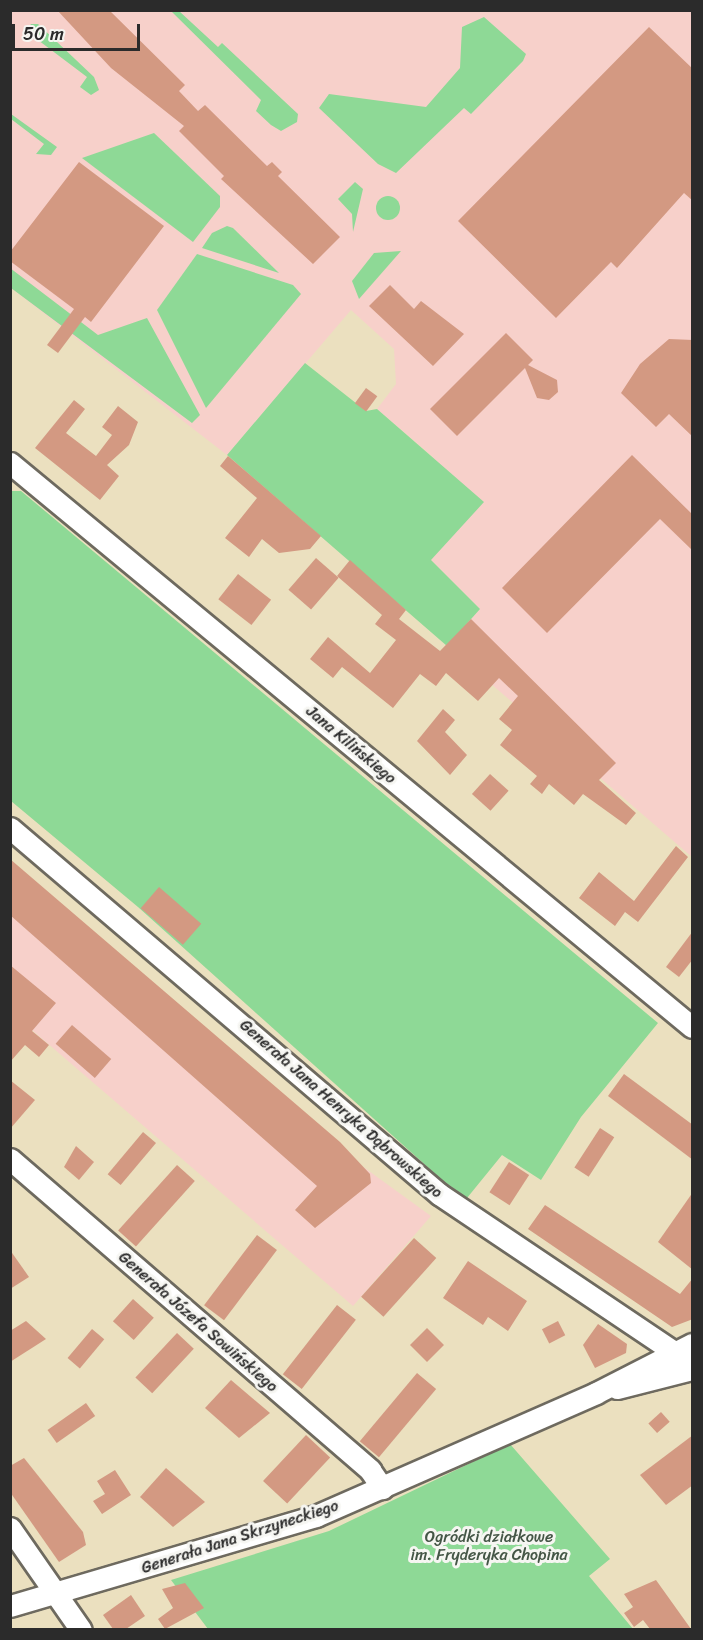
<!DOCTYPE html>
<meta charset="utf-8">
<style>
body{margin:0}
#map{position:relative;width:703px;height:1640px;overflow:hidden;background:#ebe0bf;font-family:Sriracha,sans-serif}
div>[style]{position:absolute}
.built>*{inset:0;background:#f7d0ca}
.green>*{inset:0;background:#8ed996}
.round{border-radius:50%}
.building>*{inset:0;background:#d39982;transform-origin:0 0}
.roads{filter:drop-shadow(2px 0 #6e6a5f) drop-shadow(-2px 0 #6e6a5f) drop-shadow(0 2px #6e6a5f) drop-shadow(0 -2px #6e6a5f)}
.minor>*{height:21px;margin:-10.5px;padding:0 10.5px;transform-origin:10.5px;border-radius:10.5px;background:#fff}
span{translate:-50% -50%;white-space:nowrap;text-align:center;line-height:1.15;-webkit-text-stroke:6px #f6f6f2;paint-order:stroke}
.street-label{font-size:16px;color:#2b2b2b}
.park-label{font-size:16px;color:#445646}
.frame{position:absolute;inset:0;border:12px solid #2b2b2b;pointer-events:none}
.scale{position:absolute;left:12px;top:24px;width:128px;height:27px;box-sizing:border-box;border:3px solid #2b2b2b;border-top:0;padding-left:8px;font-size:18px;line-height:21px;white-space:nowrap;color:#2b2b2b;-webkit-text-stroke:4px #f6f6f2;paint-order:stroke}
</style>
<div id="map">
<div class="built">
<i style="clip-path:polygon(10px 11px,692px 11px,692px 857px,447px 646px,480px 609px,431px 560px,433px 457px,377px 409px,396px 384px,394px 349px,351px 310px,227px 455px,11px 288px)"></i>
<i style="clip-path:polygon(10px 863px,362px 1166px,431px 1216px,353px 1306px,11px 1012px)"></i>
</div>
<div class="green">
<i style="clip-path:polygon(155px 11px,179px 11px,218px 47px,222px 43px,298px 114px,297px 122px,281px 131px,271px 125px,256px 111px,261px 100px,172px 12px)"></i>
<i style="clip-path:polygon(484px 17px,526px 54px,523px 61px,471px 114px,464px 108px,396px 173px,378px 164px,319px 108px,329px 94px,426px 107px,460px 68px,462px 27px)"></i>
<i style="clip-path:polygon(31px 24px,38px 24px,94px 77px,99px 90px,91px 95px,80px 87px,87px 77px,26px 31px)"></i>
<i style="clip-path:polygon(11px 114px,57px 147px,51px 155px,36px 154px,44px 144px,11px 119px)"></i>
<i style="clip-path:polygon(154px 133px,220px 196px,220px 207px,193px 242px,82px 158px)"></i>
<i style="clip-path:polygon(355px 182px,363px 189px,353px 232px,352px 214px,338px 199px)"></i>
<i class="round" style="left:376px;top:196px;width:24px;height:24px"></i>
<i style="clip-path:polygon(227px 226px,233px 228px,279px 273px,202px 248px,212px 233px)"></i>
<i style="clip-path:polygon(401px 251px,359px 299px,352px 281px,374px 253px)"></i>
<i style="clip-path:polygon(197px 254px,293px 285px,301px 294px,206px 408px,157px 310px)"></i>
<i style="clip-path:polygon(10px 268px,98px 335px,147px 318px,200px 415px,192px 423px,11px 288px)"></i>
<i style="clip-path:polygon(305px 363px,366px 411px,377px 409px,484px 502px,431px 560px,480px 609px,447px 646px,227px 455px)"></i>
<i style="clip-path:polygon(11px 491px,21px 491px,658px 1023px,581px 1117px,541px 1180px,502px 1155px,467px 1198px,442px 1180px,138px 907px,11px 801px)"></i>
<i style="clip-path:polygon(510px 1444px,610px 1559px,589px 1576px,633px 1629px,208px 1629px,171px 1580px,329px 1531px)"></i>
</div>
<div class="building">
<i style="clip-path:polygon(57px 10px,109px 10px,185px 85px,179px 91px,198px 111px,205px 105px,267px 166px,272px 162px,282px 172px,278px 176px,340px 237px,313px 264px,221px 179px,224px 176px,179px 131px,184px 126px,111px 68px)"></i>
<i style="clip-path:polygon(649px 27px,693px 69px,693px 201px,684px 193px,617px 268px,611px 262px,556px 318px,458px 221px)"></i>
<i style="clip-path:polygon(79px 162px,164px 226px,91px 322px,85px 317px,58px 353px,47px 345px,74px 309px,10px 261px,10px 252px)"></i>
<i style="clip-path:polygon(390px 285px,414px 309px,421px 301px,464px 334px,433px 366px,369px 306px)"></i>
<i style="clip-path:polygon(506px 333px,533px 360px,528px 365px,557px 380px,558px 392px,549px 400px,537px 398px,525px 368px,457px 436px,430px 409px)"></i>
<i style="clip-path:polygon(669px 339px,693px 340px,693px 437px,669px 414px,656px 427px,621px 393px,640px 364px)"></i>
<i style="left:366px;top:388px;width:14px;height:19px;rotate:36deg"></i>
<i style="clip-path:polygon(74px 400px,85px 409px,66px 433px,96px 456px,112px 435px,102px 427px,118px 406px,138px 422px,129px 445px,107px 465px,119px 476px,100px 500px,35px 448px)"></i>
<i style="clip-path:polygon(632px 455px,693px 515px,693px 551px,660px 519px,547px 633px,502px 588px)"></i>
<i style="clip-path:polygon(228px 456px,321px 536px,310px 549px,279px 553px,262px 539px,249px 557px,225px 538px,257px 498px,220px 466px)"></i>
<i style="left:316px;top:558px;width:30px;height:42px;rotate:41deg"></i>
<i style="clip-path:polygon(350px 560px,406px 610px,399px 619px,440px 651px,471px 619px,616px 763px,599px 780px,636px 813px,626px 825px,583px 794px,574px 805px,549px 784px,542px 794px,530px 784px,537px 776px,500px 745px,512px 730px,499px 719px,518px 696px,499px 678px,478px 701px,446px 673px,436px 686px,420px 674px,393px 708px,342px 667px,333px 678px,310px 659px,328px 637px,370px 673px,396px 640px,375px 624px,382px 615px,337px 576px)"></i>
<i style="left:238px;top:574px;width:42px;height:32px;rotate:38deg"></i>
<i style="clip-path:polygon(443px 709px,455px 720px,445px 732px,467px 755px,450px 775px,417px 741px)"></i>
<i style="left:490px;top:774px;width:25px;height:27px;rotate:42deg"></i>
<i style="clip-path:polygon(676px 846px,688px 857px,638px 922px,625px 912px,615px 926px,579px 898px,599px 872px,634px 901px)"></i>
<i style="clip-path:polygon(10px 859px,340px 1142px,370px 1174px,371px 1183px,315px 1228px,295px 1210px,317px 1186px,10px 915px)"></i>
<i style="left:159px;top:887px;width:56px;height:28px;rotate:41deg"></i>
<i style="clip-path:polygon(693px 931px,693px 959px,679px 977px,666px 967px)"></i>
<i style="clip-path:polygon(10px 965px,56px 1003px,32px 1031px,49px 1045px,39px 1057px,25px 1045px,10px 1062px)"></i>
<i style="left:72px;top:1025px;width:52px;height:25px;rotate:41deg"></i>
<i style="clip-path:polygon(624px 1074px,693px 1125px,693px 1160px,608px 1096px)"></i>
<i style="clip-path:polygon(10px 1080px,35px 1100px,10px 1129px)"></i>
<i style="left:600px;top:1128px;width:17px;height:47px;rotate:33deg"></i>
<i style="left:143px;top:1132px;width:17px;height:55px;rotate:40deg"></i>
<i style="clip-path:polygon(76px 1146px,94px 1162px,79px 1180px,64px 1167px)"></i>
<i style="left:509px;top:1162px;width:24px;height:36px;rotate:33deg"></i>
<i style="left:177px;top:1165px;width:24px;height:88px;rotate:42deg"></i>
<i style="clip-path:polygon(693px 1192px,693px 1270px,658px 1242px)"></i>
<i style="clip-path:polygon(545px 1205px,680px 1294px,693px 1278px,693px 1319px,672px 1327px,528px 1229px)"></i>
<i style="left:257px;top:1235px;width:25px;height:88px;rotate:37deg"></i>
<i style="left:414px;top:1238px;width:30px;height:79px;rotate:42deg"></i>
<i style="clip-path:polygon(10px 1250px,29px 1277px,10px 1289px)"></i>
<i style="clip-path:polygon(468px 1261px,527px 1301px,508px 1331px,488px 1317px,483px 1325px,443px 1298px)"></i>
<i style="left:133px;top:1299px;width:28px;height:30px;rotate:42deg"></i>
<i style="left:337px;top:1305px;width:24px;height:88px;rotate:38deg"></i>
<i style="clip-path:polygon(26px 1321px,46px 1339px,10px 1362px,10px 1331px)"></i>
<i style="left:558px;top:1321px;width:16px;height:18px;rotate:63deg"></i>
<i style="clip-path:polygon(598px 1324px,627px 1344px,626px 1353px,595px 1368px,583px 1345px)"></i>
<i style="left:427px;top:1328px;width:24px;height:24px;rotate:45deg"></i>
<i style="left:92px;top:1329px;width:16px;height:38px;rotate:40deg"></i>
<i style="left:177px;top:1333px;width:23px;height:61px;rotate:43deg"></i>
<i style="left:417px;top:1373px;width:25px;height:89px;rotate:40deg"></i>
<i style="clip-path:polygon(231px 1380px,270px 1413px,239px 1438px,205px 1408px)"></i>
<i style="left:86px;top:1403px;width:16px;height:47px;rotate:55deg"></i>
<i style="left:661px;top:1412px;width:13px;height:17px;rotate:48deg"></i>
<i style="left:306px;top:1435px;width:33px;height:63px;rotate:43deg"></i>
<i style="clip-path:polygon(693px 1435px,693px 1485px,666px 1505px,640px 1475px)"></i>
<i style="clip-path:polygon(24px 1458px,83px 1532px,86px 1545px,59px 1562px,10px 1492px,10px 1466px)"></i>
<i style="clip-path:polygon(166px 1468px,205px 1502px,173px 1527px,140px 1497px)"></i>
<i style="clip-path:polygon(115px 1470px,131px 1495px,102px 1514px,93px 1501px,105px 1494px,97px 1481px)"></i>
<i style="clip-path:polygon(656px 1580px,691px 1629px,650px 1629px,643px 1620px,634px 1627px,624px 1613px,633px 1607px,624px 1594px)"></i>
<i style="clip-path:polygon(185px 1583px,204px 1608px,165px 1629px,158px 1619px,173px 1608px,162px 1589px)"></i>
<i style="clip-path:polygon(131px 1595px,145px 1616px,126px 1629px,113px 1629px,103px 1615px)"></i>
</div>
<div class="roads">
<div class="minor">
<i style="left:10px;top:463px;width:885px;rotate:39.59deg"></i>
<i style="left:10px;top:828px;width:564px;rotate:40.47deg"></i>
<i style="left:439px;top:1194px;width:305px;rotate:33.9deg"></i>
<i style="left:10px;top:1159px;width:476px;rotate:40.8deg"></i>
<i style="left:370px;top:1470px;width:22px;rotate:56deg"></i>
<i style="left:617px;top:1388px;width:77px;rotate:-14.2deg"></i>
<i style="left:10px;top:1528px;width:124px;rotate:55.2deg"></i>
<i style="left:10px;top:1606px;width:319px;rotate:-16.4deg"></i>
<i style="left:316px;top:1516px;width:306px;rotate:-23.7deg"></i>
<i style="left:596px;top:1393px;width:108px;rotate:-27deg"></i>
</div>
</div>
<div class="street-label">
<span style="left:351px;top:745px;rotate:40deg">Jana Kilińskiego</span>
<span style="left:341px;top:1109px;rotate:41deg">Generała Jana Henryka Dąbrowskiego</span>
<span style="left:198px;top:1322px;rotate:41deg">Generała Józefa Sowińskiego</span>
<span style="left:240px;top:1537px;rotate:-18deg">Generała Jana Skrzyneckiego</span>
</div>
<div class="park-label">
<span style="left:489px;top:1546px">Ogródki działkowe<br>im. Fryderyka Chopina</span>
</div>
<div class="frame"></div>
<div class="scale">50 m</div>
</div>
